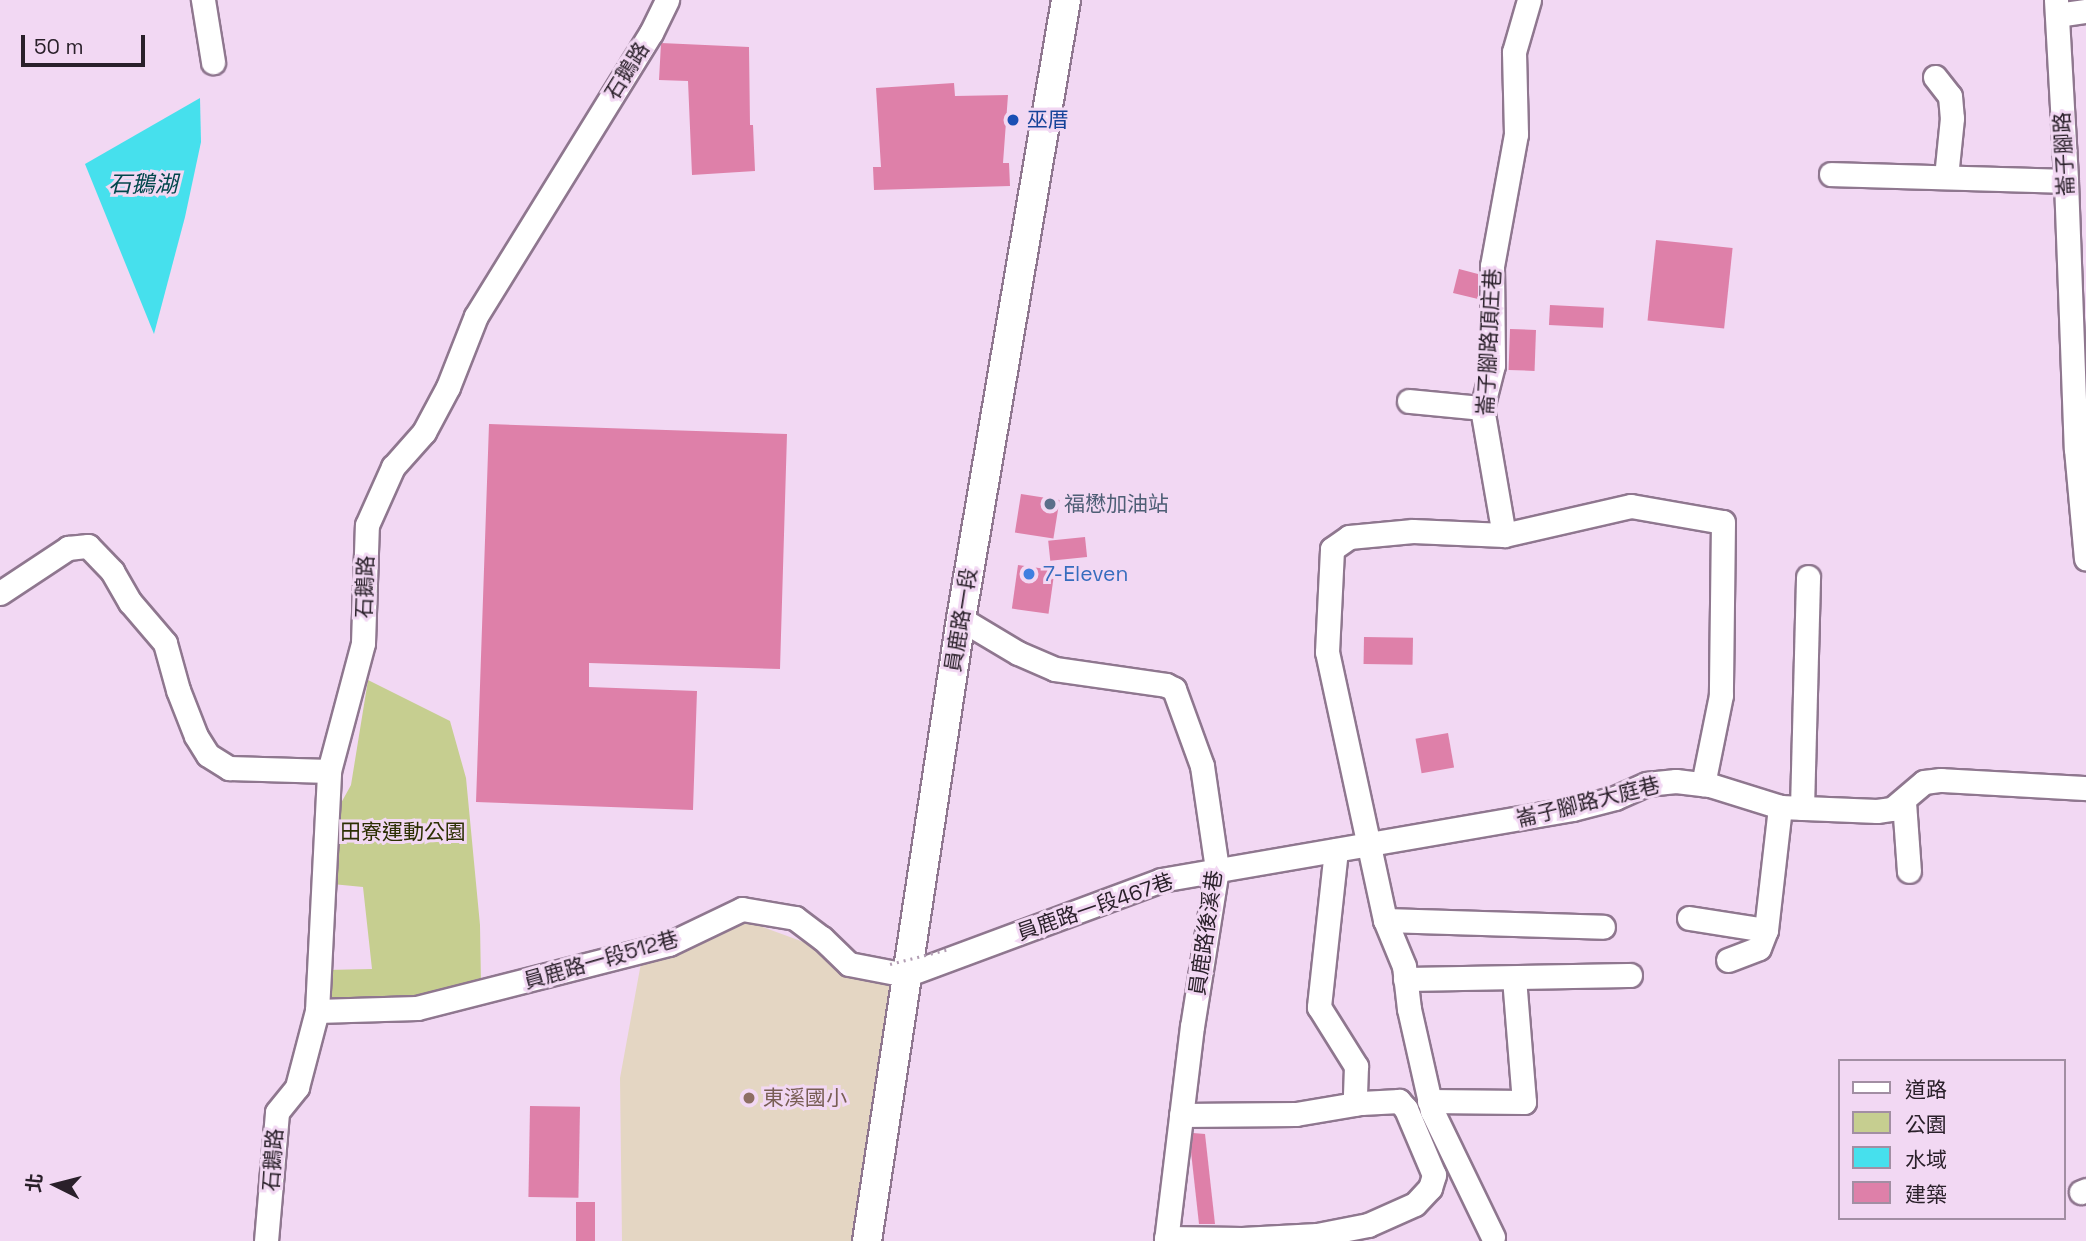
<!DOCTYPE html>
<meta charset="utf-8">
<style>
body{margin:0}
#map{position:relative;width:2086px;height:1241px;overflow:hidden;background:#f2d8f3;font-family:"Space Grotesk","Noto Sans TC",sans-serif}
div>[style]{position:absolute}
.education>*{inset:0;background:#e4d6c3}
.green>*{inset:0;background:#c6ce90}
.water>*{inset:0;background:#46e0ed}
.building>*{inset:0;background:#de80a9;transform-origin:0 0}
.roads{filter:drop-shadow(2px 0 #8f778f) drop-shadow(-2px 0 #8f778f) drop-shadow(0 2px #8f778f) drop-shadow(0 -2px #8f778f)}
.minor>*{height:23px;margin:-11.5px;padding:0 11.5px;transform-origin:11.5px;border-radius:11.5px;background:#fff}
.major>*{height:28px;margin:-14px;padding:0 14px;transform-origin:14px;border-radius:14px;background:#fff}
.path-bridge>*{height:2.5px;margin-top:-1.25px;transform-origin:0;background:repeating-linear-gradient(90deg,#b29db3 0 2px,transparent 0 7px)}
.dots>*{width:19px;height:19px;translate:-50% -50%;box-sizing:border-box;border:4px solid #f2d8f3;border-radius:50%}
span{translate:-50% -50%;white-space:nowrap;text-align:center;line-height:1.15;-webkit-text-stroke:6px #f2d8f3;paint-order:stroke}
.street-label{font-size:21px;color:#2a202a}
.transit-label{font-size:21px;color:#164399}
.left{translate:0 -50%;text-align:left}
.service-label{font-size:21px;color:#4e5e75}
.shop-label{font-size:21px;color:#366cbe}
.park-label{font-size:21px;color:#2c2f03}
.education-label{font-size:21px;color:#785e54}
.water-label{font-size:23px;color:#00464b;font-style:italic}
.legend{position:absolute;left:1838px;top:1059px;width:228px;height:161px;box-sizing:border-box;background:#f2d8f3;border:2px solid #a28ea3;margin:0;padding:9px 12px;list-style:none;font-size:21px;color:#2a202a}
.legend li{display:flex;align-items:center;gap:14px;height:35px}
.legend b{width:35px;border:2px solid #a28ea3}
.north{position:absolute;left:21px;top:1150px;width:70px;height:70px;-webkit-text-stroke:5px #f2d8f3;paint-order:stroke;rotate:276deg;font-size:19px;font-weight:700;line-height:28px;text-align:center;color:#2a202a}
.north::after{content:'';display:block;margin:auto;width:24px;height:32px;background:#2a202a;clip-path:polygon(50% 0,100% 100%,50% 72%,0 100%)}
.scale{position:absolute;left:21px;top:35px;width:124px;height:32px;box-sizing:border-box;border:4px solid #2a202a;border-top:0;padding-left:9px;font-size:21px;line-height:24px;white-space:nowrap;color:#2a202a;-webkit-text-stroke:5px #f2d8f3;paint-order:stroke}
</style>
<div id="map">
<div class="education">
<i style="clip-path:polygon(744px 920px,809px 944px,842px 972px,894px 982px,859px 1241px,622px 1241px,620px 1078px,641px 963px,673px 955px)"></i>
</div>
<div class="green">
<i style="clip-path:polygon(368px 680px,450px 721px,466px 778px,480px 925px,481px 984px,431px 998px,328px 1005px,326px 970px,372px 969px,363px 887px,332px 884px,335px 814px,351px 785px)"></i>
</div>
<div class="water">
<i style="clip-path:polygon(200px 98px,201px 142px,185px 217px,154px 334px,85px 164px)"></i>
</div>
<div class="building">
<i style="clip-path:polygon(661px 43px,749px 47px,750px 125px,753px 125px,755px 171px,692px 175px,688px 81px,659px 80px)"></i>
<i style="clip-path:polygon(954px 83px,955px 96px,1008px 95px,1003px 163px,1009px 163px,1010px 186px,874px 190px,873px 167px,881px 167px,876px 88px)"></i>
<i style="left:1656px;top:240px;width:77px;height:81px;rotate:6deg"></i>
<i style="clip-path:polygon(1459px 269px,1478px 274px,1478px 299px,1453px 293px)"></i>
<i style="left:1550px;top:305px;width:54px;height:20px;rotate:3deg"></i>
<i style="left:1510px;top:329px;width:26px;height:41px;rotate:2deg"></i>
<i style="clip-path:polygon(489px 424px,787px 434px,780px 669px,589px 663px,589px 687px,697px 691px,693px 810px,476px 802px)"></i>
<i style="left:1021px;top:494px;width:39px;height:39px;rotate:9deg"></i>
<i style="left:1085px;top:537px;width:20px;height:37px;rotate:84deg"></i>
<i style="left:1018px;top:565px;width:37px;height:44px;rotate:8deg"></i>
<i style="left:1364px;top:637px;width:49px;height:27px;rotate:1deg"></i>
<i style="left:1448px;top:733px;width:35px;height:33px;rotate:80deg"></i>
<i style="left:530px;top:1106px;width:50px;height:91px;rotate:1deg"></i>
<i style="clip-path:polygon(1193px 1133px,1205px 1134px,1215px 1224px,1199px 1224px,1191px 1152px)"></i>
<i style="left:595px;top:1202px;width:39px;height:19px;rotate:90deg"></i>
</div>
<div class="roads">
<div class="minor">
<i style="left:203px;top:0;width:63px;rotate:80.8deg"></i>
<i style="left:1529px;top:0;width:54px;rotate:106.1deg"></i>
<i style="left:1514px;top:52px;width:82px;rotate:88.6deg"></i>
<i style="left:1516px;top:134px;width:134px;rotate:100.3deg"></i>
<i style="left:1492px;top:266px;width:99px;rotate:89.4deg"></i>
<i style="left:1493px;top:365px;width:44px;rotate:104.3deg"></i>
<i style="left:1482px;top:408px;width:129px;rotate:80.2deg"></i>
<i style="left:1504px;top:535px;width:130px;rotate:-12.9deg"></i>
<i style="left:1631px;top:506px;width:93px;rotate:9.9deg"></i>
<i style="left:1723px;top:522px;width:173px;rotate:90.7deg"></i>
<i style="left:1721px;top:695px;width:91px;rotate:101.4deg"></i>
<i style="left:2056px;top:0;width:181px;rotate:86.8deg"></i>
<i style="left:2066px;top:181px;width:268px;rotate:87.9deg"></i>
<i style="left:2076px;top:449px;width:110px;rotate:84.8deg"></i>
<i style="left:2057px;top:15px;width:29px;rotate:-8deg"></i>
<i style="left:1935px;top:77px;width:24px;rotate:52deg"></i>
<i style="left:1950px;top:96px;width:22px;rotate:85deg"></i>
<i style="left:1952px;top:118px;width:59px;rotate:95.8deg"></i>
<i style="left:1831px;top:174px;width:235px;rotate:1.7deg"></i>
<i style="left:1409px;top:401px;width:73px;rotate:5.5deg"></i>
<i style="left:0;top:593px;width:82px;rotate:-33.5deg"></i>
<i style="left:68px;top:548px;width:20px;rotate:-6deg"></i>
<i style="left:88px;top:546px;width:35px;rotate:46deg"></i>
<i style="left:112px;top:571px;width:36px;rotate:60deg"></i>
<i style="left:130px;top:602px;width:54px;rotate:49.5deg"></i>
<i style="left:165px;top:643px;width:49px;rotate:74.5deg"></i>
<i style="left:178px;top:690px;width:49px;rotate:68.6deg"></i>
<i style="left:196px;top:736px;width:22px;rotate:58deg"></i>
<i style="left:208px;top:755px;width:25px;rotate:32deg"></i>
<i style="left:229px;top:768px;width:100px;rotate:1.7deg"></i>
<i style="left:961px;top:619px;width:66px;rotate:30.8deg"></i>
<i style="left:1018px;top:653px;width:40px;rotate:23.4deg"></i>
<i style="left:1055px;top:669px;width:112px;rotate:8.2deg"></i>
<i style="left:1166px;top:685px;width:9px;rotate:27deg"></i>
<i style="left:1174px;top:689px;width:82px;rotate:70deg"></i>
<i style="left:1202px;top:766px;width:104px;rotate:81.7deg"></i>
<i style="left:1217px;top:869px;width:159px;rotate:99deg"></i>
<i style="left:1192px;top:1026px;width:217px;rotate:96.9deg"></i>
<i style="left:1904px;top:802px;width:69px;rotate:85.9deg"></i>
<i style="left:1802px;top:808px;width:231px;rotate:-88.5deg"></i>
<i style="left:1336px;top:850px;width:158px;rotate:96.2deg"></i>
<i style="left:1319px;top:1007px;width:70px;rotate:57.9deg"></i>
<i style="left:1356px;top:1066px;width:38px;rotate:92deg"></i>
<i style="left:1689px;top:918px;width:78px;rotate:8.9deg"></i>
<i style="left:1385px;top:920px;width:218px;rotate:1.8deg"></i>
<i style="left:1728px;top:960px;width:33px;rotate:-21deg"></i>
<i style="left:1759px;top:948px;width:19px;rotate:-69deg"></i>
<i style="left:1766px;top:930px;width:124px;rotate:-83.5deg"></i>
<i style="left:1405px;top:979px;width:225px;rotate:-1deg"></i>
<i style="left:317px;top:1011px;width:100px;rotate:-1.7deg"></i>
<i style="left:417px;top:1008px;width:260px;rotate:-14.3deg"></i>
<i style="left:669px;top:944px;width:81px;rotate:-25.6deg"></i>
<i style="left:742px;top:909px;width:54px;rotate:9.6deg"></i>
<i style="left:795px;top:918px;width:34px;rotate:37deg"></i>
<i style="left:822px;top:938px;width:37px;rotate:44deg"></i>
<i style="left:849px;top:964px;width:58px;rotate:10.9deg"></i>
<i style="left:906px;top:975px;width:272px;rotate:-20.4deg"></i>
<i style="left:1161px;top:880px;width:418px;rotate:-9.8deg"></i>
<i style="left:1573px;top:809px;width:43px;rotate:-14.7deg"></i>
<i style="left:1615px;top:798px;width:35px;rotate:-24deg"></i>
<i style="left:1647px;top:784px;width:29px;rotate:-6deg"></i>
<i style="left:1676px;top:781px;width:34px;rotate:7deg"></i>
<i style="left:1710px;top:785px;width:73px;rotate:17.4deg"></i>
<i style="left:1780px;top:807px;width:97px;rotate:2.4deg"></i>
<i style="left:1877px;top:811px;width:15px;rotate:-8deg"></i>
<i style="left:1892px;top:809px;width:42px;rotate:-40.2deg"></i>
<i style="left:1924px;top:782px;width:17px;rotate:-7deg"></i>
<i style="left:1941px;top:780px;width:145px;rotate:3.2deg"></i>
<i style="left:1429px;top:1101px;width:95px;rotate:0.6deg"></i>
<i style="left:1524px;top:1102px;width:124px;rotate:-94.6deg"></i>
<i style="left:2081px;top:1192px;width:5px;rotate:-22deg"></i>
<i style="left:1493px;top:1237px;width:140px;rotate:-115.8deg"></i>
<i style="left:1432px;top:1111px;width:105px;rotate:-102.7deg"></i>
<i style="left:1409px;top:1009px;width:43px;rotate:-96.6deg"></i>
<i style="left:1404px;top:966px;width:50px;rotate:-112.4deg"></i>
<i style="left:1385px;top:920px;width:274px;rotate:-102.2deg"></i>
<i style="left:1327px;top:652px;width:103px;rotate:-87.2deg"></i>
<i style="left:1332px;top:549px;width:21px;rotate:-35deg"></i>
<i style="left:1349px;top:537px;width:64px;rotate:-5.4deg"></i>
<i style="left:1413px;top:531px;width:91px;rotate:2.5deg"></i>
<i style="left:1166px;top:1238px;width:76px;rotate:0.8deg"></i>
<i style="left:1242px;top:1239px;width:75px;rotate:-3.1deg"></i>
<i style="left:1317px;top:1235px;width:52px;rotate:-11.1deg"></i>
<i style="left:1368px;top:1225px;width:51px;rotate:-24.1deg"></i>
<i style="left:1415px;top:1204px;width:22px;rotate:-47deg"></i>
<i style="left:1430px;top:1188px;width:14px;rotate:-73deg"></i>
<i style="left:1434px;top:1175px;width:72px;rotate:-113deg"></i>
<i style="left:1406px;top:1109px;width:11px;rotate:-131deg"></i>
<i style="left:1399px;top:1101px;width:38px;rotate:177deg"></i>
<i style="left:1361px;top:1103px;width:66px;rotate:170.4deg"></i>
<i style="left:1296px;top:1114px;width:115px;rotate:179.5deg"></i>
<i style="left:266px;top:1241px;width:129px;rotate:-85.1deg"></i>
<i style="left:277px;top:1112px;width:32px;rotate:-51deg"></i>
<i style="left:297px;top:1087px;width:79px;rotate:-75.3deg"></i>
<i style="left:317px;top:1011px;width:240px;rotate:-87.1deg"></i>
<i style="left:329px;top:771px;width:132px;rotate:-75.1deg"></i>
<i style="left:363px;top:643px;width:118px;rotate:-88.1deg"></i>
<i style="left:367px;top:525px;width:64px;rotate:-65.9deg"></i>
<i style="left:393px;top:467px;width:47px;rotate:-48.5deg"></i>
<i style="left:424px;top:432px;width:51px;rotate:-61.9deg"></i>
<i style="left:448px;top:387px;width:76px;rotate:-68.5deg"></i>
<i style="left:476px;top:316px;width:333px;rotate:-58.3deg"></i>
<i style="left:651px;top:33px;width:37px;rotate:-64deg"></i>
</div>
<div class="major">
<i style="left:867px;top:1241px;width:629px;rotate:-81.41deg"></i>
<i style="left:961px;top:619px;width:628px;rotate:-80.37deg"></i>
</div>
</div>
<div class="path-bridge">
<i style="left:890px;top:964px;width:61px;rotate:-14.3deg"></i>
</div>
<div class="dots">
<i style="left:1013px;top:120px;background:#1a4fb4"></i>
<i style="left:1050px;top:504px;background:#5c6f8a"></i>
<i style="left:1029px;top:574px;background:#3f7fe0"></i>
<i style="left:749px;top:1098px;background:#8d6e63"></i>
</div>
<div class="street-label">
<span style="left:627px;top:71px;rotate:-58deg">石鵝路</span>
<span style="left:2064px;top:154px;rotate:-93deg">崙子腳路</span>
<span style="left:1489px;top:342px;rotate:-87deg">崙子腳路頂庄巷</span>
<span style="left:365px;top:587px;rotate:-88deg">石鵝路</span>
<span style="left:961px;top:620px;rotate:-81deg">員鹿路一段</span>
<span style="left:1588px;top:802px;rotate:-14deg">崙子腳路大庭巷</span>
<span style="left:1095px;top:907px;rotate:-19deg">員鹿路一段467巷</span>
<span style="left:1206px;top:933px;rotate:-82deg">員鹿路後溪巷</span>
<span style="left:601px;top:960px;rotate:-16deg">員鹿路一段512巷</span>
<span style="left:273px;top:1160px;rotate:-86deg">石鵝路</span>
</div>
<div class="transit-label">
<span class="left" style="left:1027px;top:120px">巫厝</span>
</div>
<div class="service-label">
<span class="left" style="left:1064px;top:504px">福懋加油站</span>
</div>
<div class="shop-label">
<span class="left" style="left:1043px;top:574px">7-Eleven</span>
</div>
<div class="park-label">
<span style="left:403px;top:832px">田寮運動公園</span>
</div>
<div class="education-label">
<span class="left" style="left:763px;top:1098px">東溪國小</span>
</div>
<div class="water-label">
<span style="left:143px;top:184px">石鵝湖</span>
</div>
<ul class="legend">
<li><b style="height:9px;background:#fff"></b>道路</li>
<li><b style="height:19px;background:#c6ce90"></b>公園</li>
<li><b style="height:19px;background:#46e0ed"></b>水域</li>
<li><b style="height:19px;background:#de80a9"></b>建築</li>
</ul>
<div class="north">北</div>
<div class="scale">50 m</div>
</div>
